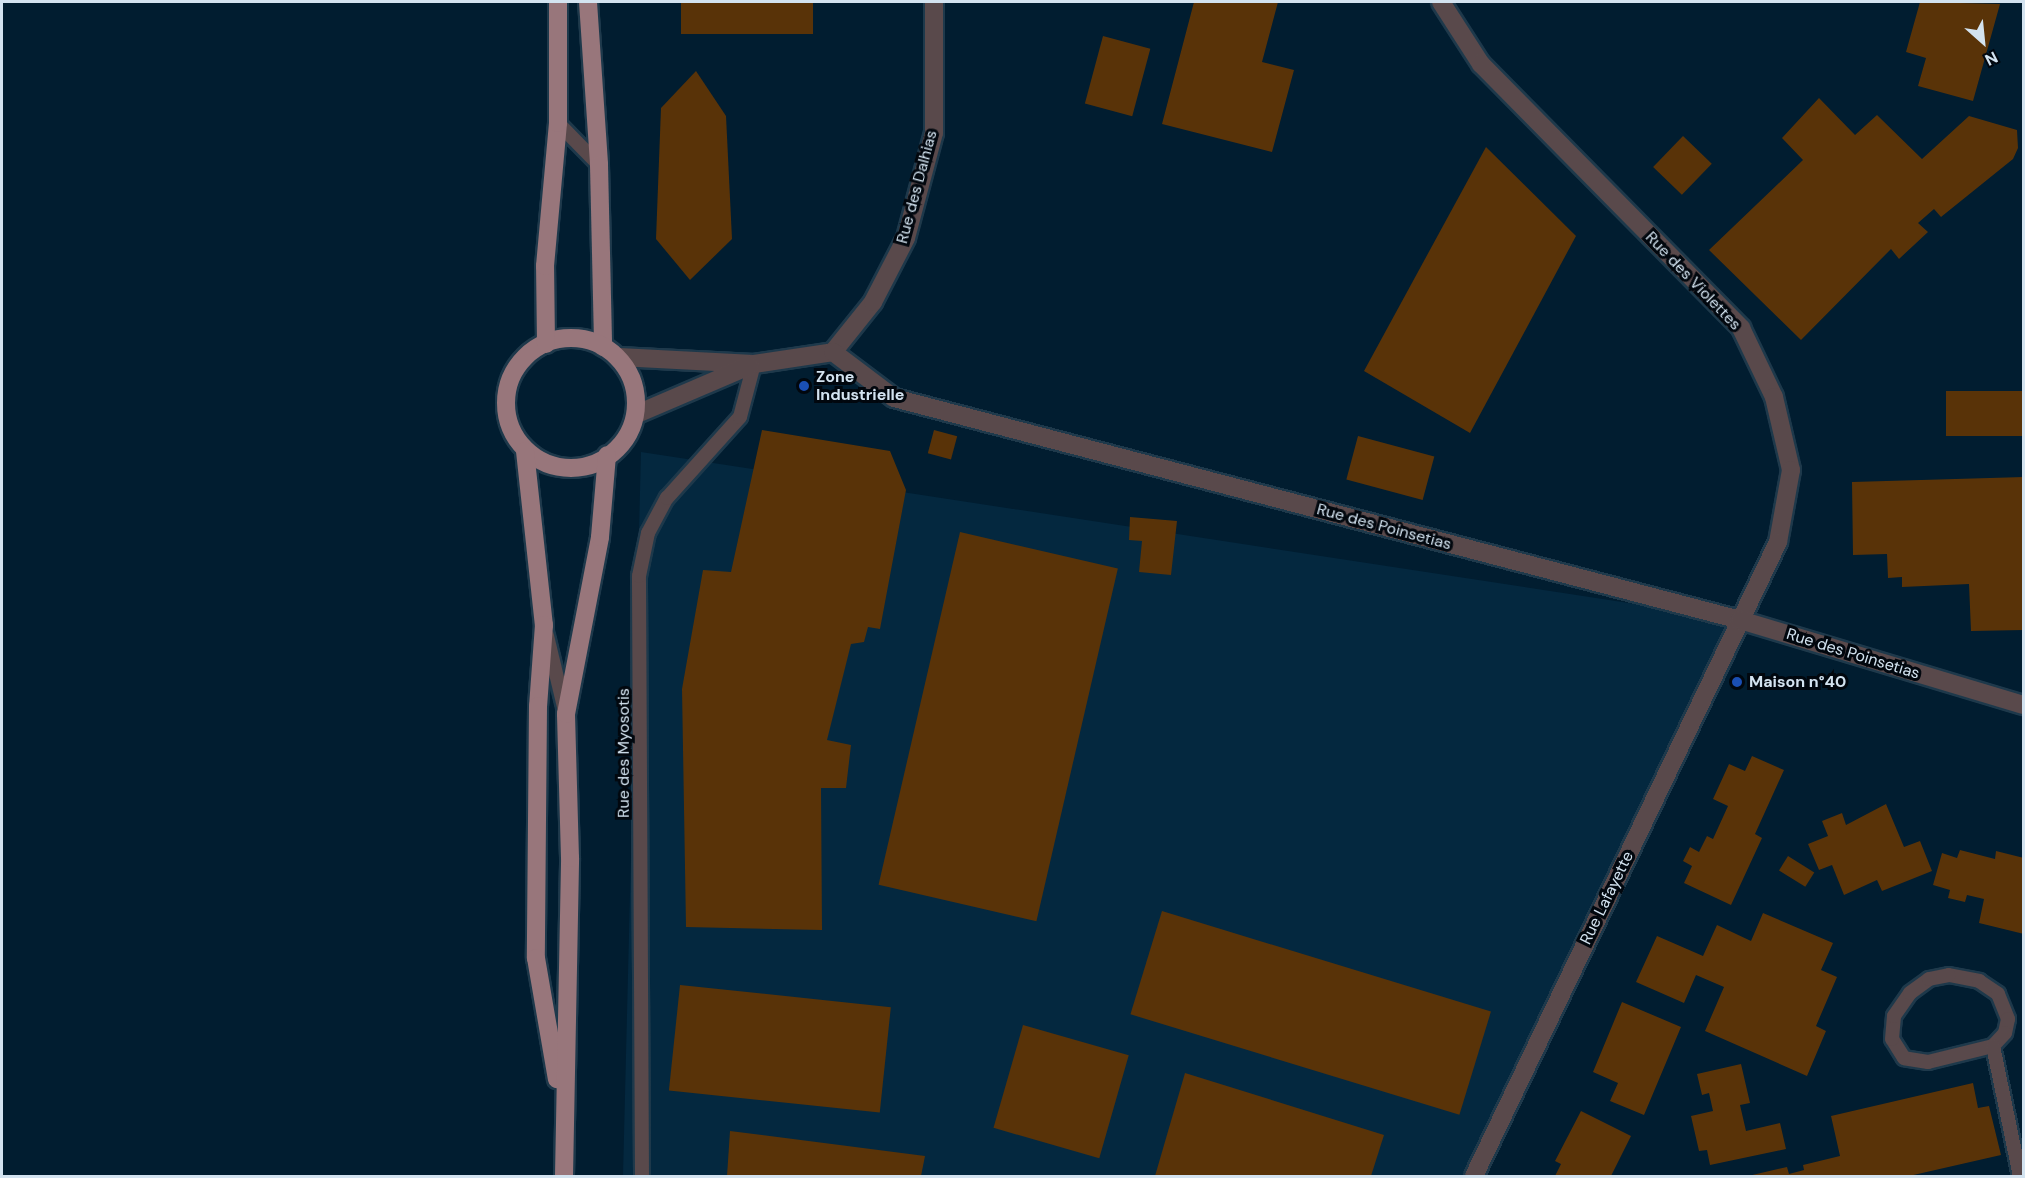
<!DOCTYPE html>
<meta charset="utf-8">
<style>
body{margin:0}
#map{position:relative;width:2025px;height:1178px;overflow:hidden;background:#011d30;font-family:"DM Sans",sans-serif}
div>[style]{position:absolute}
.built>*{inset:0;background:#04283f}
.building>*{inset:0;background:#593308;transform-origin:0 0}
.roads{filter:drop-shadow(2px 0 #1e394b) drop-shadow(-2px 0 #1e394b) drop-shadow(0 2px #1e394b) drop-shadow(0 -2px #1e394b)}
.lane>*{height:14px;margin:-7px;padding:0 7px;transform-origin:7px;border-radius:7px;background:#59494b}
.street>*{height:18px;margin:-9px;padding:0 9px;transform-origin:9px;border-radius:9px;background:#59494b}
.primary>*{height:18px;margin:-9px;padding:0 9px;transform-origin:9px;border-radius:9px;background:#98767b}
.primary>.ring{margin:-9px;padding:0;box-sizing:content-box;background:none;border:18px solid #98767b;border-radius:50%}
.dots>*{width:16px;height:16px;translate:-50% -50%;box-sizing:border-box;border:3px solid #01070e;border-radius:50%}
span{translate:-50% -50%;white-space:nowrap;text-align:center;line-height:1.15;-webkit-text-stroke:6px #01070e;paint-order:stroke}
.street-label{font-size:16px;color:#d3e3f0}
.poi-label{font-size:16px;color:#d3e3f0;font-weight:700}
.left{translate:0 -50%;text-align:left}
.frame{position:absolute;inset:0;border:3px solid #d3e3f0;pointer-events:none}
.north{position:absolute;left:1953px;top:12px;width:60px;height:60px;-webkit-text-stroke:4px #01070e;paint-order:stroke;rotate:153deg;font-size:16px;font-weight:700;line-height:24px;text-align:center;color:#d3e3f0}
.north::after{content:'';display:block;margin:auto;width:21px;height:27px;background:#d3e3f0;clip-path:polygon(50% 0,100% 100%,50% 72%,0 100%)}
</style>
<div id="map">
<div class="built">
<i style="clip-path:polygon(641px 452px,1740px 620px,1738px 653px,1481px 1176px,623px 1176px)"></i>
</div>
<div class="building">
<i style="left:681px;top:2px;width:132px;height:32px"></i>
<i style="clip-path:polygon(1194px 2px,1278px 2px,1262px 62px,1294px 70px,1272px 152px,1162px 124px)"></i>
<i style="clip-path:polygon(1920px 2px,2000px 4px,1973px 101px,1918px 86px,1926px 58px,1906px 52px)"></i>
<i style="left:1103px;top:36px;width:49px;height:70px;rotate:15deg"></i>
<i style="clip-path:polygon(696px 71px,726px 116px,732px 239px,690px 280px,656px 239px,661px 108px)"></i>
<i style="clip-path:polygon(1819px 98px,1855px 135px,1877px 115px,1922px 159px,1969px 116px,2017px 130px,2018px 148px,2013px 159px,1941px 217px,1934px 209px,1918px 223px,1928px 232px,1899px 259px,1891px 249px,1801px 340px,1709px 250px,1803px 160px,1782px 138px)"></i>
<i style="left:1683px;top:136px;width:40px;height:43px;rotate:44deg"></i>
<i style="clip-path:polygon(1486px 147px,1576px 236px,1470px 433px,1364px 371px)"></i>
<i style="left:2024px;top:391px;width:45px;height:78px;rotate:90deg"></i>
<i style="clip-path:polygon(762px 430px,890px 451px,906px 490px,880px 629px,868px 627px,864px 642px,851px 644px,827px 740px,851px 745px,846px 788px,821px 788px,822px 930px,686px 927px,682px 689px,703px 570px,731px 572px)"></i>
<i style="left:934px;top:430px;width:24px;height:24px;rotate:15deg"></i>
<i style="left:1358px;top:436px;width:79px;height:45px;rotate:15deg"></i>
<i style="clip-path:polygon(2024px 477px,2024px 630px,1971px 631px,1969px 584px,1902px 587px,1902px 577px,1888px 578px,1887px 554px,1853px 555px,1852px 482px)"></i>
<i style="clip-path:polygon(1130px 517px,1177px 521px,1171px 575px,1139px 572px,1142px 541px,1129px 540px)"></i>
<i style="left:960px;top:532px;width:162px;height:362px;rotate:13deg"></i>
<i style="clip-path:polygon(1752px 756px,1784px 770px,1755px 834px,1762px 838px,1731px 905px,1684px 883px,1692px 866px,1683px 861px,1690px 847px,1699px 852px,1707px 836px,1713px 839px,1728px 806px,1713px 799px,1729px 764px,1745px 771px)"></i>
<i style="clip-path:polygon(1886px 804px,1904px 847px,1920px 841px,1932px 871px,1882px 891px,1877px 880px,1844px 895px,1832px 865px,1819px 870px,1808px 844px,1828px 836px,1822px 821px,1842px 813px,1846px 825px)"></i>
<i style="clip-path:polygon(1960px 850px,1995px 859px,1996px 851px,2024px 858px,2024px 934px,1979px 923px,1984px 899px,1967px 895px,1965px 902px,1948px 898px,1950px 890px,1933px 885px,1942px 853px,1957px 858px)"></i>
<i style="left:1788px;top:856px;width:31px;height:17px;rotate:32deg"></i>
<i style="left:1162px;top:911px;width:344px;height:108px;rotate:17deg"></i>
<i style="clip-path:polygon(1763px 913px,1833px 943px,1821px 970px,1837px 977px,1816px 1026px,1826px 1031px,1807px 1076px,1705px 1031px,1724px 987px,1696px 975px,1684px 1003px,1636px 982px,1657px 936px,1703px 956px,1717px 925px,1751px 941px)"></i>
<i style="left:680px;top:985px;width:212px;height:106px;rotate:6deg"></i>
<i style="clip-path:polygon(1622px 1002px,1681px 1027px,1644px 1115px,1610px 1101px,1618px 1083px,1593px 1072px)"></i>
<i style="left:1023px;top:1025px;width:110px;height:107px;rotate:16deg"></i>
<i style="clip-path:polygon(1741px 1064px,1750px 1103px,1740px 1105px,1746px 1131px,1780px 1123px,1786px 1149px,1710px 1165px,1707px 1150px,1699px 1151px,1691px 1116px,1713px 1111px,1709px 1093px,1702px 1095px,1697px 1074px)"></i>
<i style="clip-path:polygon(1185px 1073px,1384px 1135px,1371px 1176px,1155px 1176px)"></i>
<i style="clip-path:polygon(1973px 1083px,1978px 1108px,1989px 1106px,2001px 1155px,1909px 1176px,1748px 1176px,1787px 1167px,1789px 1174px,1804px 1170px,1803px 1165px,1840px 1156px,1831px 1116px)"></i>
<i style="clip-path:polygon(1581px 1111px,1631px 1136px,1611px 1176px,1555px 1176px,1561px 1164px,1555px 1161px)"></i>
<i style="clip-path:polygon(730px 1131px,925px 1156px,921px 1176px,727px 1176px)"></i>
</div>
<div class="roads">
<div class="lane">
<i style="left:558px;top:123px;width:59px;rotate:45.7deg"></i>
<i style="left:547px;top:636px;width:77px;rotate:76.5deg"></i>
<i style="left:1949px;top:975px;width:31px;rotate:11deg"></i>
<i style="left:1979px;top:981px;width:23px;rotate:34deg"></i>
<i style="left:1998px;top:994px;width:27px;rotate:68deg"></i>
<i style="left:2008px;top:1019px;width:14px;rotate:102deg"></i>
<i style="left:2005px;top:1033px;width:18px;rotate:133deg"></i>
<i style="left:1993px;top:1046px;width:67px;rotate:166.2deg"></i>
<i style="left:1928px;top:1062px;width:24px;rotate:-171deg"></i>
<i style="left:1904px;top:1058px;width:22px;rotate:-122deg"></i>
<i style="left:1892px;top:1039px;width:23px;rotate:-85deg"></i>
<i style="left:1894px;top:1016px;width:28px;rotate:-55deg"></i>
<i style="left:1910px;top:993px;width:24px;rotate:-36deg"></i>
<i style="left:1929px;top:979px;width:20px;rotate:-11deg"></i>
<i style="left:1993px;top:1046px;width:133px;rotate:78.3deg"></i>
<i style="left:642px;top:1176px;width:600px;rotate:-90.29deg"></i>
<i style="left:639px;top:576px;width:44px;rotate:-78.2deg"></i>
<i style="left:648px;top:533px;width:40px;rotate:-62deg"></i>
<i style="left:667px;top:498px;width:109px;rotate:-48deg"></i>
<i style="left:740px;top:417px;width:55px;rotate:-75.2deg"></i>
</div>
<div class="street">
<i style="left:1441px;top:2px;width:74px;rotate:57.2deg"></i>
<i style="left:1481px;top:64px;width:371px;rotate:45.4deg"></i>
<i style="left:1741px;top:328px;width:76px;rotate:64.4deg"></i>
<i style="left:1774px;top:397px;width:75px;rotate:76.9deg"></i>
<i style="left:1791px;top:470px;width:73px;rotate:100.2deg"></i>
<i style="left:1778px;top:542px;width:703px;rotate:115.62deg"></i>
<i style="left:833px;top:352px;width:64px;rotate:-51.3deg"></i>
<i style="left:873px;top:302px;width:72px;rotate:-62.7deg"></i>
<i style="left:906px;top:238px;width:109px;rotate:-75.1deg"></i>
<i style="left:934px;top:133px;width:131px;rotate:-90deg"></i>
<i style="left:619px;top:357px;width:135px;rotate:3deg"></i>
<i style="left:754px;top:364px;width:80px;rotate:-8.6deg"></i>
<i style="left:833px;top:352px;width:76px;rotate:37deg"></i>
<i style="left:894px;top:398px;width:875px;rotate:14.7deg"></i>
<i style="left:1740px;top:620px;width:296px;rotate:16.7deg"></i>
<i style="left:637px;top:414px;width:122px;rotate:-23.2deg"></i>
</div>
<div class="primary">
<i style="left:588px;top:2px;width:163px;rotate:86.1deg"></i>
<i style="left:599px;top:165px;width:182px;rotate:88.7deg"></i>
<i class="ring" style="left:506px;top:338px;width:112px;height:112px"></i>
<i style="left:546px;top:344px;width:78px;rotate:-90.7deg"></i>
<i style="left:545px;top:266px;width:144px;rotate:-84.8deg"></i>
<i style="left:558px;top:123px;width:121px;rotate:-90deg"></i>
<i style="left:525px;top:451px;width:175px;rotate:83.8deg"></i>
<i style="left:544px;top:625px;width:81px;rotate:94.2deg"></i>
<i style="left:538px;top:706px;width:252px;rotate:90.5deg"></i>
<i style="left:536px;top:958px;width:123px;rotate:80.2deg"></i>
<i style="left:564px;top:1176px;width:318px;rotate:-88.9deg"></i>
<i style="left:570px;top:858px;width:144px;rotate:-91.6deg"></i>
<i style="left:566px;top:714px;width:180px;rotate:-79.1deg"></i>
<i style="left:600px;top:537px;width:82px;rotate:-85.1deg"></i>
</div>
</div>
<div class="dots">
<i style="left:804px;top:386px;background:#1a4fb4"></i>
<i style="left:1737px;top:682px;background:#1a4fb4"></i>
</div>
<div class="street-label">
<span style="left:917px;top:187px;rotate:-75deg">Rue des Dalhias</span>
<span style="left:1693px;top:281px;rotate:46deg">Rue des Violettes</span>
<span style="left:1384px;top:527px;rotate:15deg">Rue des Poinsetias</span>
<span style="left:1853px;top:654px;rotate:17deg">Rue des Poinsetias</span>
<span style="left:624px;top:753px;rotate:-90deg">Rue des Myosotis</span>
<span style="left:1607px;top:898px;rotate:-64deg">Rue Lafayette</span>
</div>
<div class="poi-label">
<span class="left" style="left:816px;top:386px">Zone<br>Industrielle</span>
<span class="left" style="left:1749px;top:682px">Maison n°40</span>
</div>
<div class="frame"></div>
<div class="north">N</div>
</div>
